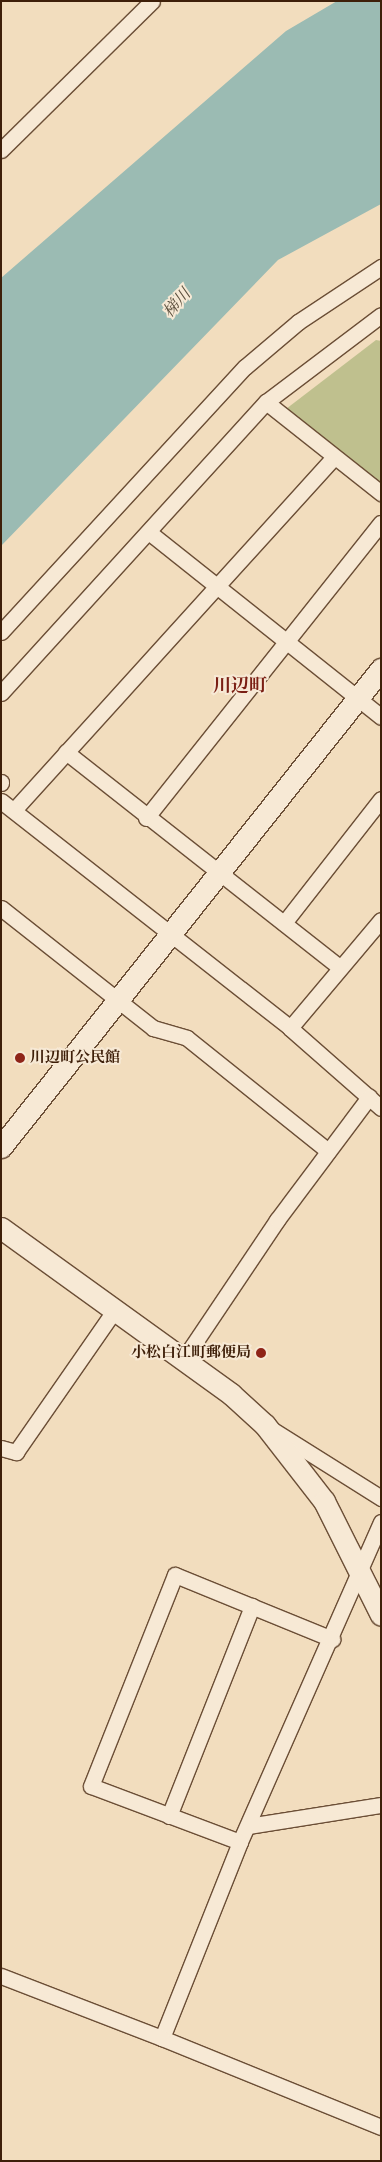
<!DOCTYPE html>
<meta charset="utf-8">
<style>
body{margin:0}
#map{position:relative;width:382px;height:2162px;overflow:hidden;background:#f2ddbe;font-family:"IM FELL DW Pica","Noto Serif JP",serif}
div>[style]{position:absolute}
.green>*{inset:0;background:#bfc08e}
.water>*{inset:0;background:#9bbbb3}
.roads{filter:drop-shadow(1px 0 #6b4e36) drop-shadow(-1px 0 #6b4e36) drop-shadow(0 1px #6b4e36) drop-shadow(0 -1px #6b4e36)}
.street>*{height:15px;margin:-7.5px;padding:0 7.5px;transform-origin:7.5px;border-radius:7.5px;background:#f7e9d5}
.secondary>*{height:21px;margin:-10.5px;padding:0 10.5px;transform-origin:10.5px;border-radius:10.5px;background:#f7e9d5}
.dots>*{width:14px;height:14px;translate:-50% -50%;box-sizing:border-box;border:2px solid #f7e9d5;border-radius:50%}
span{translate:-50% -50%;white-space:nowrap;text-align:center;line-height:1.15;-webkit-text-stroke:4px #f7e9d5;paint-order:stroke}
.poi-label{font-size:15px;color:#3e1f09;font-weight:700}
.left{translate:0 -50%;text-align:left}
.right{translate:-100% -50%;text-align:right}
.water-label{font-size:16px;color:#5a4e3c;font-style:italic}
.quarter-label{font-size:18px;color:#7a1f14;font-weight:700}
.frame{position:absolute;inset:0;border:2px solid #3e1f09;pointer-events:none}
</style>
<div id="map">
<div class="green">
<i style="clip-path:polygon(376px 340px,381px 341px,381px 485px,286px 409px)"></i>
</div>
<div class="water">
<i style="clip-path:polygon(337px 1px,381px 1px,381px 204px,278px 260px,1px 546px,1px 278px,286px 31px)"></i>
</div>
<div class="roads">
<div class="street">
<i style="left:1px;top:150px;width:212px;rotate:-44.6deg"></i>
<i style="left:266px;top:402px;width:147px;rotate:38.4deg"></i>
<i style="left:150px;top:533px;width:295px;rotate:38.5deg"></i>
<i style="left:1px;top:632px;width:360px;rotate:-47.4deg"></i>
<i style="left:245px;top:367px;width:70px;rotate:-40.3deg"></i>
<i style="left:298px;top:322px;width:100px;rotate:-33.5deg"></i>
<i style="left:1px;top:693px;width:394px;rotate:-47.7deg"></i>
<i style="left:266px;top:402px;width:144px;rotate:-37.1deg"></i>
<i style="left:66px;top:752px;width:347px;rotate:38.2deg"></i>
<i style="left:1px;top:782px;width:1px;rotate:90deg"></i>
<i style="left:1px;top:801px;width:367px;rotate:38.1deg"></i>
<i style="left:290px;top:1028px;width:121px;rotate:41.3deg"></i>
<i style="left:14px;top:810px;width:476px;rotate:-47.8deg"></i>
<i style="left:146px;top:818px;width:377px;rotate:-51.5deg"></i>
<i style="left:1px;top:908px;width:194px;rotate:38.3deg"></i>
<i style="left:153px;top:1028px;width:35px;rotate:16deg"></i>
<i style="left:187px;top:1038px;width:181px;rotate:38.7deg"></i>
<i style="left:284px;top:923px;width:157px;rotate:-52deg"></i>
<i style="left:290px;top:1028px;width:141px;rotate:-49.9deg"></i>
<i style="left:183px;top:1360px;width:169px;rotate:-56.1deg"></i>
<i style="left:277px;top:1220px;width:154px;rotate:-53.2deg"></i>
<i style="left:273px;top:1430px;width:128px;rotate:32.2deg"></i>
<i style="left:1px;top:1448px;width:16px;rotate:15deg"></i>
<i style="left:16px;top:1452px;width:175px;rotate:-55.2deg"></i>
<i style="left:381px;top:1522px;width:350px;rotate:113.8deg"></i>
<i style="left:240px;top:1842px;width:211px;rotate:111.7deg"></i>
<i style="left:162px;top:2038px;width:236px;rotate:22.1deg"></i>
<i style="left:169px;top:1816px;width:226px;rotate:-68.4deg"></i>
<i style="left:248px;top:1826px;width:135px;rotate:-9deg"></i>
<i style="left:240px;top:1842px;width:159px;rotate:-159.4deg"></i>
<i style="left:91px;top:1786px;width:227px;rotate:-68.3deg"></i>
<i style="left:175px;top:1575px;width:170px;rotate:22.2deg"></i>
<i style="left:1px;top:1976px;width:173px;rotate:21.1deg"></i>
</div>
<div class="secondary">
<i style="left:1px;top:1147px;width:611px;rotate:-51.52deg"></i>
<i style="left:1px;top:1228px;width:284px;rotate:35.8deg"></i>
<i style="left:231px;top:1394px;width:46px;rotate:42.4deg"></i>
<i style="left:265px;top:1425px;width:96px;rotate:52.2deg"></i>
<i style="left:324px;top:1501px;width:127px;rotate:63.4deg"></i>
</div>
</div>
<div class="dots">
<i style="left:20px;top:1058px;background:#8f2418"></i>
<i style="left:261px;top:1353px;background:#8f2418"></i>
</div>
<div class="poi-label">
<span class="left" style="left:30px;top:1058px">川辺町公民館</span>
<span class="right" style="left:251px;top:1353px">小松白江町郵便局</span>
</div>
<div class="water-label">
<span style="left:177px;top:303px;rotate:-49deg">梯川</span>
</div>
<div class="quarter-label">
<span style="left:240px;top:686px">川辺町</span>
</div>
<div class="frame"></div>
</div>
